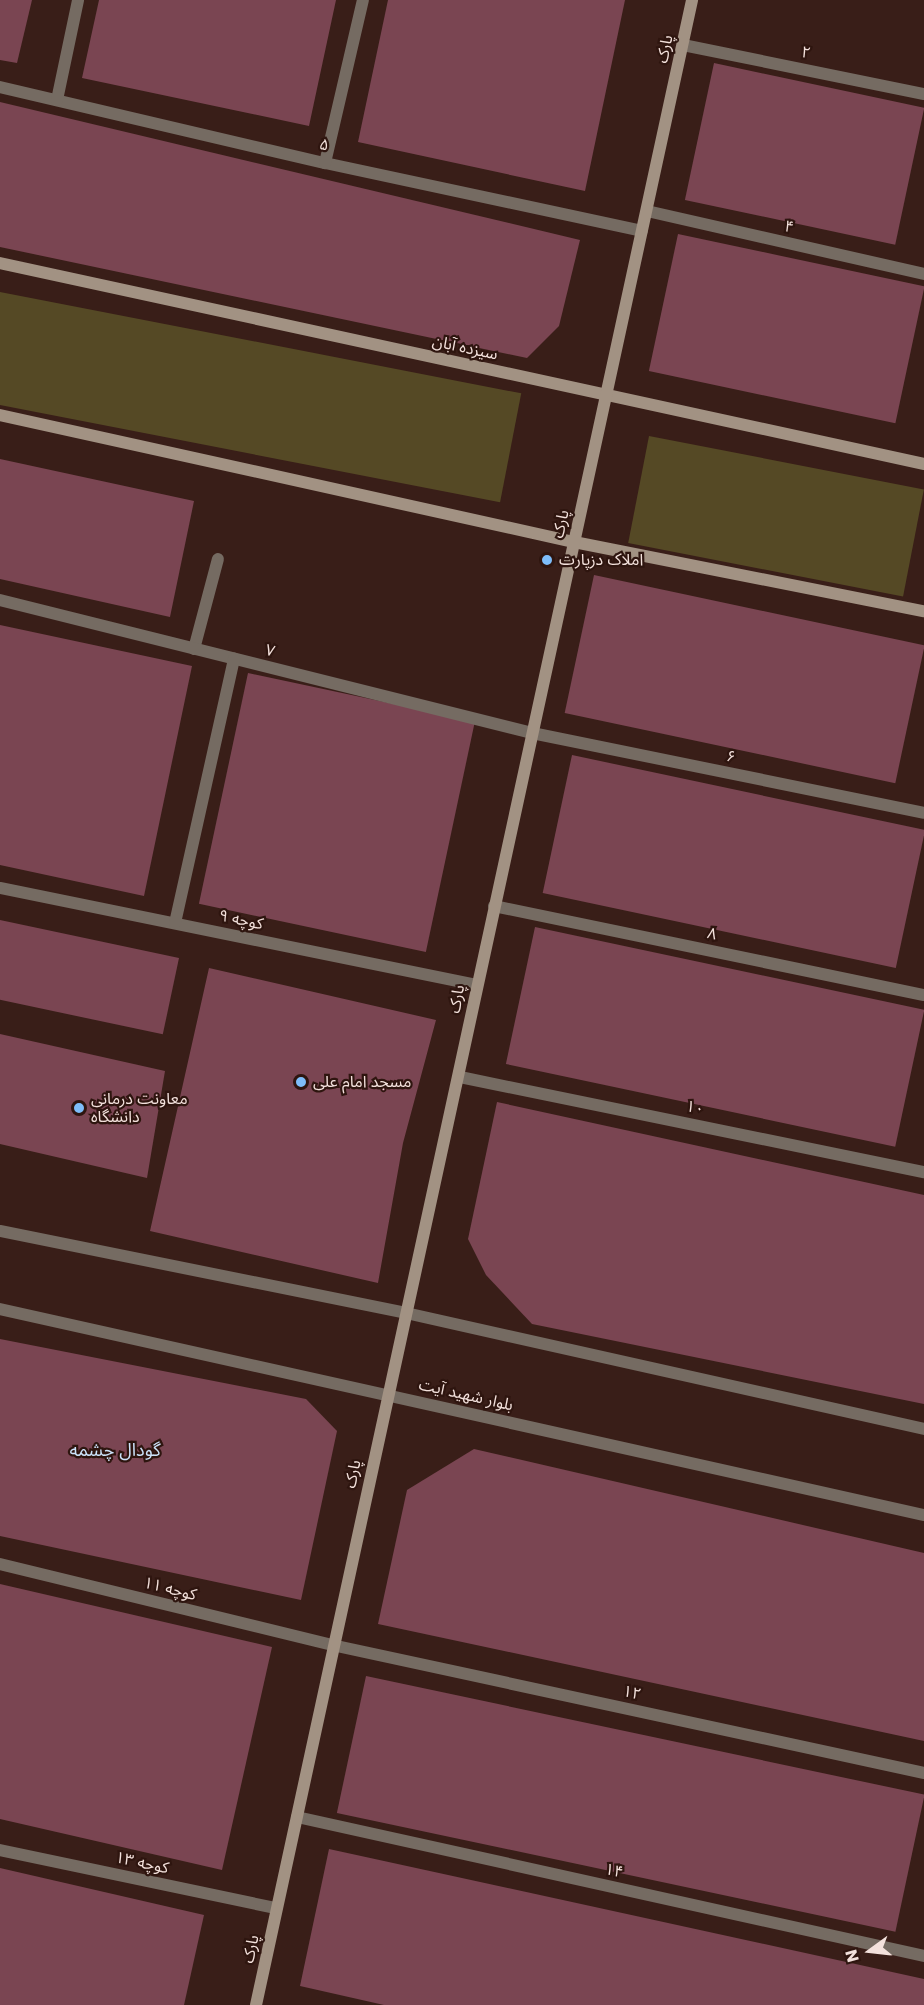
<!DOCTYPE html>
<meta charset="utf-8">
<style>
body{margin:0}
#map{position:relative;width:924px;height:2005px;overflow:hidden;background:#391e18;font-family:Poppins,"Noto Sans Arabic",sans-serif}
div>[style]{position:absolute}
.green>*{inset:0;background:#554925;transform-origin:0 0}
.building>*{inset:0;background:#7a4552;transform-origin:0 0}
.service>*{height:12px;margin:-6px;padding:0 6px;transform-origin:6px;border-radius:6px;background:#756b62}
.minor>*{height:12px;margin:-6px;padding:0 6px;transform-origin:6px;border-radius:6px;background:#756b62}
.tertiary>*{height:12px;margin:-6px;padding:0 6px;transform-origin:6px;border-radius:6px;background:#756b62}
.secondary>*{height:12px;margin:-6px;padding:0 6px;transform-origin:6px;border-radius:6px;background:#a29283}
.dots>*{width:16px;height:16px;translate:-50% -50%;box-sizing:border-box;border:3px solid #2e150f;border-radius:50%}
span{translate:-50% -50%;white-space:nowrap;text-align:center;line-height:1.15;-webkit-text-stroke:4.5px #2e150f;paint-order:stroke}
.street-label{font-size:16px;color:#f3e1dc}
.poi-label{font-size:16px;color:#f3e1dc}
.left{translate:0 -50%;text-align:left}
.neighbourhood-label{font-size:18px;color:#cce3fa}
.north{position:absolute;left:840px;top:1921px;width:60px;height:60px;-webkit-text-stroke:4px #2e150f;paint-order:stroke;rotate:255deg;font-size:16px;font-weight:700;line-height:24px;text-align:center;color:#f3e1dc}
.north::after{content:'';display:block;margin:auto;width:21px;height:27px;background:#f3e1dc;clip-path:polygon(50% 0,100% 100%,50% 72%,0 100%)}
</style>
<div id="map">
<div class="green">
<i style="left:0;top:292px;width:531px;height:111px;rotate:11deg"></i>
<i style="left:649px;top:436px;width:280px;height:109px;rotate:11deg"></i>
</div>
<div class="building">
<i style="clip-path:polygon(0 0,32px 0,17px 63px,0 60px)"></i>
<i style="clip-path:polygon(99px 0,336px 0,309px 126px,82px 78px)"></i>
<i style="clip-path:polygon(388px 0,625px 0,585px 191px,358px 142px)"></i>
<i style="left:714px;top:63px;width:215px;height:140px;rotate:12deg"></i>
<i style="clip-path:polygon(0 102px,580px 240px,559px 326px,527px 358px,0 247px)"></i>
<i style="left:678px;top:234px;width:252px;height:140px;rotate:12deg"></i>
<i style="clip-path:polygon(0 459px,194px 501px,170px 617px,0 579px)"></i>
<i style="left:594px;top:575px;width:338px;height:141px;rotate:12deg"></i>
<i style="clip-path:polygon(0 625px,192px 666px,144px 896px,0 865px)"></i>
<i style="left:248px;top:673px;width:232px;height:236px;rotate:12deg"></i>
<i style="left:572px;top:755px;width:361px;height:141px;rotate:12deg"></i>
<i style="left:0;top:920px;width:183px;height:78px;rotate:12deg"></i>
<i style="left:535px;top:927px;width:398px;height:140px;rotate:12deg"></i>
<i style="clip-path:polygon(209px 968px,436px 1020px,403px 1143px,378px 1283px,150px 1231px)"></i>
<i style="clip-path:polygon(0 1034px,165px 1071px,147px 1178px,0 1144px)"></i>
<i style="clip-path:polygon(497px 1102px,924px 1195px,924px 1404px,532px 1324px,486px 1275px,468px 1239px)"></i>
<i style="clip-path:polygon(0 1339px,306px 1399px,337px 1431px,301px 1600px,0 1536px)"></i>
<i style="clip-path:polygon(474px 1449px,924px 1553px,924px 1741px,378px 1624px,407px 1490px)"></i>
<i style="clip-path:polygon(0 1584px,272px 1647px,222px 1870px,0 1819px)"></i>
<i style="left:366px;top:1676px;width:571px;height:140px;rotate:12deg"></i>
<i style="clip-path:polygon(329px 1849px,924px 1979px,924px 2005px,384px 2005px,300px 1986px)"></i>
<i style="clip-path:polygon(0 1868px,204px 1915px,184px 2005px,0 2005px)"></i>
</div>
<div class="service">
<i style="left:194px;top:649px;width:93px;rotate:-75.1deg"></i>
</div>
<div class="minor">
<i style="left:683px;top:45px;width:246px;rotate:11.5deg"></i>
<i style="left:0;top:87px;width:334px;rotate:13.2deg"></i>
<i style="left:325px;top:163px;width:324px;rotate:12.1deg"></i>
<i style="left:57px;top:100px;width:102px;rotate:-78.1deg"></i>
<i style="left:325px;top:163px;width:167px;rotate:-76.9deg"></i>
<i style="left:647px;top:211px;width:284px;rotate:12.8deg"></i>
<i style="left:0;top:600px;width:548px;rotate:14.04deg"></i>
<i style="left:532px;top:733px;width:400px;rotate:11.5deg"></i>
<i style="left:0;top:888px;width:486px;rotate:11.5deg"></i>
<i style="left:494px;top:906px;width:439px;rotate:11.7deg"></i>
<i style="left:175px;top:923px;width:271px;rotate:-77.4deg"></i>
<i style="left:460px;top:1077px;width:474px;rotate:11.6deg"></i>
<i style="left:0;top:1564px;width:342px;rotate:13.7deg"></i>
<i style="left:332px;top:1645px;width:606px;rotate:12.2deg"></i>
<i style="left:297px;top:1817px;width:642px;rotate:12.5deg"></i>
<i style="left:0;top:1850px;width:282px;rotate:11.9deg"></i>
</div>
<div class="tertiary">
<i style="left:0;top:1231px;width:414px;rotate:11.4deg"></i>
<i style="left:406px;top:1313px;width:531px;rotate:12.62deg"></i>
<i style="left:0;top:1309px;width:947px;rotate:12.57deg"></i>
</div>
<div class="secondary">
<i style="left:0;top:263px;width:946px;rotate:12.27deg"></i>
<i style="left:0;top:415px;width:588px;rotate:12.48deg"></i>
<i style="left:574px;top:542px;width:357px;rotate:11.2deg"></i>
<i style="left:256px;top:2005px;width:2052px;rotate:-77.73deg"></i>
</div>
<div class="dots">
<i style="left:547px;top:560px;background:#7ebdf9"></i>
<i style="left:301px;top:1082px;background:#7ebdf9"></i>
<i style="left:79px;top:1108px;background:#7ebdf9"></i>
</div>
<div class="street-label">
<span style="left:665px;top:49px;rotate:-78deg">پارک</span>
<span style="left:806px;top:53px;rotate:11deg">۲</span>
<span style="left:324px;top:145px;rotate:13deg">۵</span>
<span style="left:789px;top:227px;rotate:13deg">۴</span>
<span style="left:465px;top:348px;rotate:12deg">سیزده آبان</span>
<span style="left:561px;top:524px;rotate:-77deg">پارک</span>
<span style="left:270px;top:651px;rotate:14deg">۷</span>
<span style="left:731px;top:757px;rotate:11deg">۶</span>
<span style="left:241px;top:920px;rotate:12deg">کوچه ۹</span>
<span style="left:712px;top:934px;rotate:12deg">۸</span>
<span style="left:457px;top:999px;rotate:-80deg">پارک</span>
<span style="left:695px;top:1108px;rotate:12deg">۱۰</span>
<span style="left:466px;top:1395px;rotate:13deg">بلوار شهید آیت</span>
<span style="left:353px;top:1474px;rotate:-78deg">پارک</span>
<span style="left:170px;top:1589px;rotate:14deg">کوچه ۱۱</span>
<span style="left:632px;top:1693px;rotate:12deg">۱۲</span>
<span style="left:142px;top:1863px;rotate:12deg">کوچه ۱۳</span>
<span style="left:614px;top:1871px;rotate:12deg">۱۴</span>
<span style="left:251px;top:1949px;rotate:-78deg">پارک</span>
</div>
<div class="poi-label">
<span class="left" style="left:559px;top:560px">املاک دزپارت</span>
<span class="left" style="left:313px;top:1082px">مسجد امام علی</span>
<span class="left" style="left:91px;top:1108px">معاونت درمانی<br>دانشگاه</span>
</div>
<div class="neighbourhood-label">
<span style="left:115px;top:1450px">گودال چشمه</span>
</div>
<div class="north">N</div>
</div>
